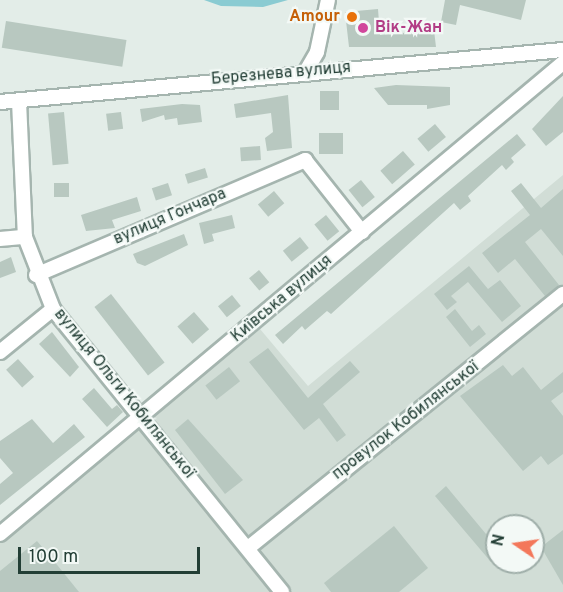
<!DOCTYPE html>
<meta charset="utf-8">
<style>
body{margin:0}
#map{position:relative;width:563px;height:592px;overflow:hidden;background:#e3ede8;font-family:Overpass,sans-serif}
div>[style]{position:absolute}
.built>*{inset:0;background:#d1ddd6}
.water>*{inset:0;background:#8acbd2}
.building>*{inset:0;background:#b8c8c0;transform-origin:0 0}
.roads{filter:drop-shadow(2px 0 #a5b5af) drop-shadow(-2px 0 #a5b5af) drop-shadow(0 2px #a5b5af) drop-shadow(0 -2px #a5b5af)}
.minor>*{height:14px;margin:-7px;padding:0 7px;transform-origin:7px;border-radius:7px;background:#fff}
.dots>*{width:16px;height:16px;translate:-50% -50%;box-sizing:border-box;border:3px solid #f3f9f6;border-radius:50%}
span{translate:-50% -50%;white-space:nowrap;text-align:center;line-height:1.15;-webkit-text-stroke:4.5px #f3f9f6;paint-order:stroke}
.food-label{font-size:16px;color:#c56008;font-weight:700}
.right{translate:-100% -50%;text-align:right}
.hotel-label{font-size:16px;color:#b23c85;font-weight:700}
.left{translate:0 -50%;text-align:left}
.street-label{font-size:16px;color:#223e35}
.north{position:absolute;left:485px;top:514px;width:60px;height:60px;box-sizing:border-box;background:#f3f9f6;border:2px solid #9faea9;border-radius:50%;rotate:283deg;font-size:16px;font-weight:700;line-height:24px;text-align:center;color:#223e35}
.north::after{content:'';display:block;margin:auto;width:21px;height:27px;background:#f3775a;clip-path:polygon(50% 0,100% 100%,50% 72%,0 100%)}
.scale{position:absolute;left:18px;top:547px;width:182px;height:27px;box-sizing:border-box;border:3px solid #223e35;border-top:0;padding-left:8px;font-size:18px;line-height:21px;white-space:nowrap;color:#223e35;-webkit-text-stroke:4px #f3f9f6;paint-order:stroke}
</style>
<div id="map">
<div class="built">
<i style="clip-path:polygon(evenodd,563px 175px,563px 592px,0 592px,0 541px,260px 329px,308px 386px,563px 175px,497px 526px,533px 526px,533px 562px,497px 562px,497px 526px)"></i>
</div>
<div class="water">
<i style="clip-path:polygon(204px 0,288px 0,263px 7px,221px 6px)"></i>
</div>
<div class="building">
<i style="clip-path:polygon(445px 0,526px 0,521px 20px,460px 5px,456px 25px,441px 22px)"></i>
<i style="clip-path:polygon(378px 9px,380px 35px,434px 30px,436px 47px,349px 47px,345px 12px)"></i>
<i style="left:6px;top:21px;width:122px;height:27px;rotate:9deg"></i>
<i style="clip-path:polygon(396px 85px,450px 87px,450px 105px,427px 109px,427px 105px,388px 105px,374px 88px)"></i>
<i style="left:320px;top:91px;width:19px;height:19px"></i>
<i style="clip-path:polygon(288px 95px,292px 148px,267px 151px,265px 138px,273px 132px,271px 113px,236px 118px,234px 104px)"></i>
<i style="clip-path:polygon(563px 96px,563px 132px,546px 146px,532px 129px)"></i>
<i style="clip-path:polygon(182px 104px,200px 105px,202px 122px,178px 125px,177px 118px,165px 120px,164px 115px,142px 122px,140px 109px)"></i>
<i style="left:64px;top:112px;width:52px;height:16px;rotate:85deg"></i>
<i style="left:121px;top:112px;width:17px;height:15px;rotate:83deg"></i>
<i style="left:435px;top:124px;width:17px;height:23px;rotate:50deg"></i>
<i style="left:319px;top:133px;width:24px;height:21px"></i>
<i style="clip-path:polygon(517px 134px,526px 145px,511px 158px,514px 162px,506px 170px,502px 165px,468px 196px,471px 201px,460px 210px,454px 203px,331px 314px,327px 311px,305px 330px,302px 326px,283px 344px,275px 335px)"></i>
<i style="left:260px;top:146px;width:14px;height:20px;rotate:86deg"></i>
<i style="left:403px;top:151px;width:18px;height:30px;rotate:49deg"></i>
<i style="left:205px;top:168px;width:10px;height:21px;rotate:73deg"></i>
<i style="left:361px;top:180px;width:22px;height:16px;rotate:51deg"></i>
<i style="left:54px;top:183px;width:15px;height:14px"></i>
<i style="left:168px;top:183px;width:13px;height:17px;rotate:72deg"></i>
<i style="clip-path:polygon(521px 183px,541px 208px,563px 189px,563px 256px,541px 229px,525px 242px,559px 285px,545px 296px,515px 259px,498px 273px,482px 253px,530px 215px,511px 191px)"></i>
<i style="left:274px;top:191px;width:16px;height:21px;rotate:50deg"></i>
<i style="clip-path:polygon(137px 197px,141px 211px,112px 220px,115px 228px,86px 231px,81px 215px)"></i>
<i style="clip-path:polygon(232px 215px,235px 228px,212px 234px,214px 241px,204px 244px,199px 223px)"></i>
<i style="left:326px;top:215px;width:21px;height:15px;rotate:51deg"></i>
<i style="clip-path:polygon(184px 234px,188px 245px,145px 266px,137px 263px,133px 254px)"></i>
<i style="left:300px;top:237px;width:14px;height:22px;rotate:51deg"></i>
<i style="clip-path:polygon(11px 257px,16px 272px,0 278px,0 262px)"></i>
<i style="clip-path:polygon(469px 266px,488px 289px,500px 280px,521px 306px,502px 322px,468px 282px,451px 296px,457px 302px,447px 310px,434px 294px)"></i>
<i style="left:259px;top:270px;width:16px;height:13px;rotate:50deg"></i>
<i style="left:111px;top:294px;width:87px;height:21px;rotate:52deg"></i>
<i style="left:232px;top:295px;width:14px;height:18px;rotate:51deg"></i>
<i style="clip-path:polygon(455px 309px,472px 331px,479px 325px,486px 334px,470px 347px,446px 317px)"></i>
<i style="left:194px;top:312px;width:23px;height:22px;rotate:49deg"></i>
<i style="clip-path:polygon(52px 332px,79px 367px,70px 377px,39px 344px)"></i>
<i style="clip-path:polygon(268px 348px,308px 398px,350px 361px,360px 372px,323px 404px,346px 435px,337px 442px,319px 418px,304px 430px,249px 362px)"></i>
<i style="left:18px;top:359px;width:24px;height:16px;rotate:48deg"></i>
<i style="clip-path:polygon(503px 365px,512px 376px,523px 367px,541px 390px,563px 372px,563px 392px,551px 401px,563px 416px,563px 454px,548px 465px,541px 456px,523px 471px,460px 396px)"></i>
<i style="left:229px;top:367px;width:18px;height:30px;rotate:52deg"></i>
<i style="clip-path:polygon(94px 388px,112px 409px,117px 405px,123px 412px,107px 427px,82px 399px)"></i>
<i style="clip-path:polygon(32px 419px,53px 443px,74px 424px,85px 437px,0 505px,0 484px,13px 473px,0 458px,0 441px)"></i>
<i style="clip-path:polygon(188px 419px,243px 480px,225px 494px,175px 430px)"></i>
<i style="clip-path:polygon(446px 486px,486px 534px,497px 525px,497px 557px,491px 562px,435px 496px)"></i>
<i style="clip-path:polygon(394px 526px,428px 568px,399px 592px,331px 592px,324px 583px)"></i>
<i style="clip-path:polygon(563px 530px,563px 585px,541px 547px)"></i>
<i style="clip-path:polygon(37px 541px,58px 566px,79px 592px,0 592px,0 571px)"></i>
</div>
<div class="roads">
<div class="minor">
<i style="left:305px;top:73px;width:24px;rotate:-60deg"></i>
<i style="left:317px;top:52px;width:53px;rotate:-78.1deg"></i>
<i style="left:19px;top:101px;width:136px;rotate:87.5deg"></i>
<i style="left:25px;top:237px;width:77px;rotate:68.7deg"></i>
<i style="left:53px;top:309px;width:364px;rotate:51deg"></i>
<i style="left:0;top:102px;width:565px;rotate:-5.28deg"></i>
<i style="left:0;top:239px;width:25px;rotate:-5deg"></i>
<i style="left:36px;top:275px;width:293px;rotate:-23.1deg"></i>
<i style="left:305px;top:160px;width:92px;rotate:51.6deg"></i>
<i style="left:0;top:352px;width:68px;rotate:-39.1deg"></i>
<i style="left:0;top:534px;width:734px;rotate:-39.92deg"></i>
<i style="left:248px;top:548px;width:405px;rotate:-38.9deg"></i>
</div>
</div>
<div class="dots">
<i style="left:352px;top:17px;background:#e8710a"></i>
<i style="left:363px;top:28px;background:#d1479c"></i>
</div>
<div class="food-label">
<span class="right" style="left:340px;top:17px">Amour</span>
</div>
<div class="hotel-label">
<span class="left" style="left:375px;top:28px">Вік-Жан</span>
</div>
<div class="street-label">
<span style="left:281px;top:74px;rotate:-5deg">Березнева вулиця</span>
<span style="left:170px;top:217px;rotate:-23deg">вулиця Гончара</span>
<span style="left:282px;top:299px;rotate:-40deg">Київська вулиця</span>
<span style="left:124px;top:394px;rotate:51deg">вулиця Ольги Кобилянської</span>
<span style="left:406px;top:421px;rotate:-38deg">провулок Кобилянської</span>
</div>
<div class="north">N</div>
<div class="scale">100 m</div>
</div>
